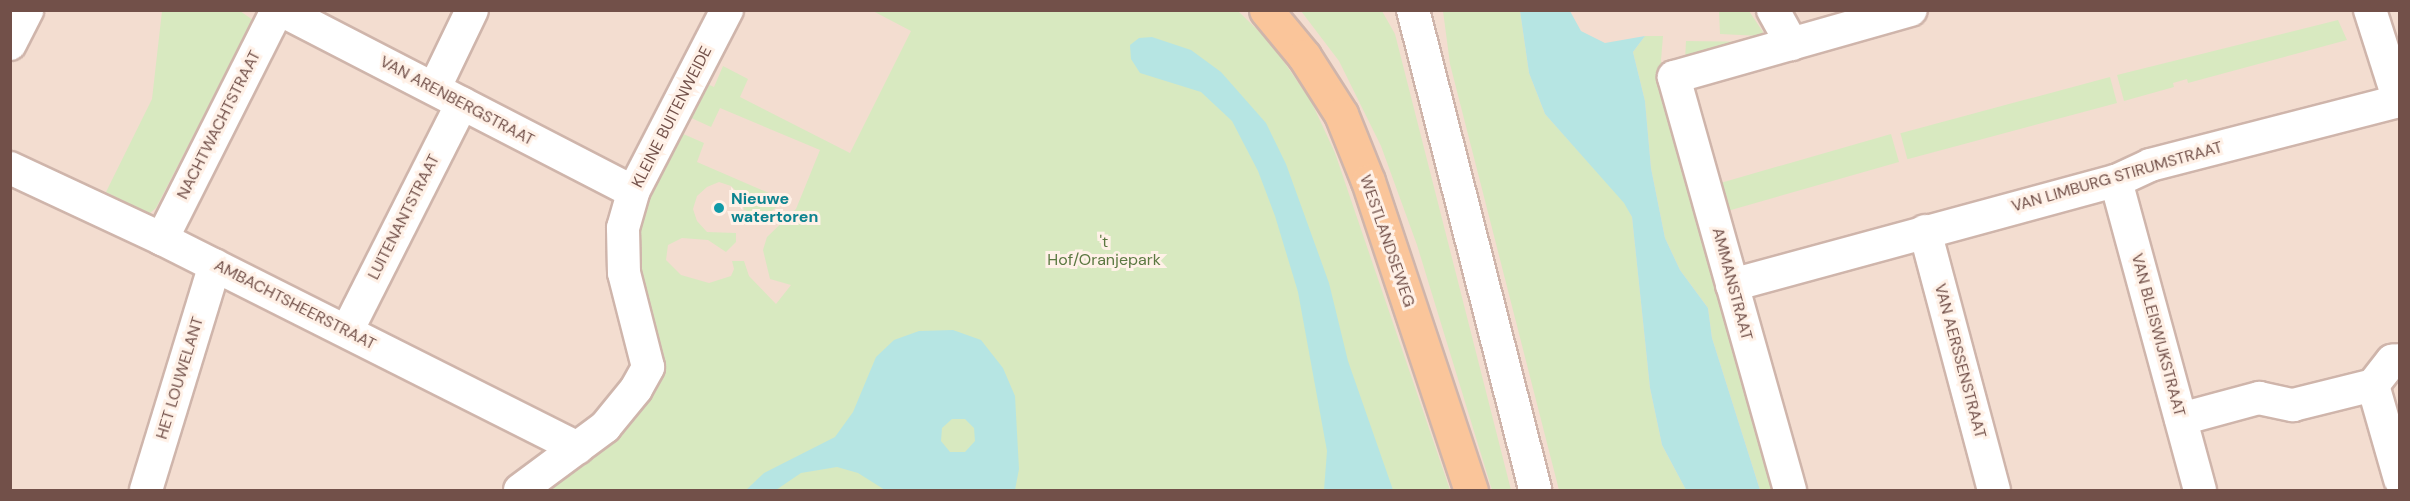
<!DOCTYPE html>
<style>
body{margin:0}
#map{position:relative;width:2410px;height:501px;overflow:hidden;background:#fcede1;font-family:"DM Sans",sans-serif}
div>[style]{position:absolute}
.residential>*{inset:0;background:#f3ddd0;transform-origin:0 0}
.green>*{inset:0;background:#d8e9c0;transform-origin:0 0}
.water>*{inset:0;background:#b6e5e3}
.roads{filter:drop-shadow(2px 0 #cfb5ab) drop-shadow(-2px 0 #cfb5ab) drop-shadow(0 2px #cfb5ab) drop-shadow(0 -2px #cfb5ab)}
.minor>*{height:32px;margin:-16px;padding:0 16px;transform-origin:16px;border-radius:16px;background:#fff}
.major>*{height:33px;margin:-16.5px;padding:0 16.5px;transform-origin:16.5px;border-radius:16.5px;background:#fac59a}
.dots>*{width:16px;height:16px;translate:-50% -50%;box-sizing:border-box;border:3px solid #fff1e7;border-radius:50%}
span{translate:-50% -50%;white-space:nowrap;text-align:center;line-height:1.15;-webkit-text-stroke:6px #fff1e7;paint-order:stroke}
.street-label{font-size:16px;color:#725049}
.culture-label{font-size:16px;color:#0d838f;font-weight:700}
.left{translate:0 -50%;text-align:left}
.park-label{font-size:16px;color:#5b7841}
.frame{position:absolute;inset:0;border:12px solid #725049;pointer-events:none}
</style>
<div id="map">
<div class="residential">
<i style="left:11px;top:11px;width:2388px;height:479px"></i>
</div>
<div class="green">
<i style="clip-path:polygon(871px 10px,1238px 11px,1271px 43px,1311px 101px,1335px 153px,1450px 490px,543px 490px,623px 429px,656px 386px,663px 365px,660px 344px,634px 264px,640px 208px,681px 133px,704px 143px,697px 162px,785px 200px,757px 223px,749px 222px,751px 212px,744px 210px,741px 196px,731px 186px,719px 182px,707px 187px,697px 196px,693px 209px,697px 221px,707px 232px,736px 233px,736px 242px,726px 252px,708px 240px,682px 238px,668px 245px,666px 260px,681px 275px,709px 283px,731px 276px,734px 269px,732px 261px,744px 261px,749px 276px,776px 304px,791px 285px,770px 279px,763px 250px,767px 237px,796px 209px,820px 150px,720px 108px,711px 127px,687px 116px,703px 82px,714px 87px,723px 66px,748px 79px,740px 97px,850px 153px,911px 31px)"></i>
<i style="clip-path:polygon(162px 11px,240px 11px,253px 20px,156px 208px,149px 214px,106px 192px,152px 99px)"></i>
<i style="clip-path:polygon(1382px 11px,1395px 34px,1511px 490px,1492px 490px,1417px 245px,1381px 146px,1339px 61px,1301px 11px)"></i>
<i style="clip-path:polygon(1443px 11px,1520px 11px,1529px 73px,1545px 114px,1625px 203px,1632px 217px,1650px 388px,1662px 445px,1686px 490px,1559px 490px,1450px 64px)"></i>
<i style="clip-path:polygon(1719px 11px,1749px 11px,1763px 32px,1761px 36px,1720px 34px)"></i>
<i style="clip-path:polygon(2338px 20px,2347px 40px,2188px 83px,2187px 79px,2173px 83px,2174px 87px,2124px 101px,2117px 75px)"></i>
<i style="clip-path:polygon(1645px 36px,1663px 36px,1661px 60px,1668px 119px,1773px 490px,1760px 490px,1712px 338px,1708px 308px,1680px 270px,1665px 238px,1651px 168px,1645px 101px,1633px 52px)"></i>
<i style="clip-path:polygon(1686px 41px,1761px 42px,1685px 60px)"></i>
<i style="left:2110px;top:77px;width:27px;height:217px;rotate:75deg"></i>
<i style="left:1891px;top:134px;width:29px;height:181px;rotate:74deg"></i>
</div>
<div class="water">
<i style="clip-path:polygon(1520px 11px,1570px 11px,1581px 31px,1605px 43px,1645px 36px,1633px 52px,1645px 101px,1651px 168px,1665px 238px,1680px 270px,1708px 308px,1712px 338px,1760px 490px,1686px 490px,1662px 445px,1650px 388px,1632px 217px,1624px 203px,1545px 114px,1529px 73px)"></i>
<i style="clip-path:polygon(1152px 37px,1191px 50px,1221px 72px,1266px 123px,1286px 164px,1329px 283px,1348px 361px,1393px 490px,1324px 490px,1327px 451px,1298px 292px,1275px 216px,1258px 171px,1232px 121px,1201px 92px,1140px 73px,1131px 59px,1130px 45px,1139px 38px)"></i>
<i style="clip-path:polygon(evenodd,953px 330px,981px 340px,1003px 368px,1015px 396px,1019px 469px,1015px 490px,885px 490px,858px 473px,837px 467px,801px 473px,776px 490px,746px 490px,764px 473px,835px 437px,853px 412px,876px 357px,894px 340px,919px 331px,953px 330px,952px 419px,965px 419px,974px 428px,975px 441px,965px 452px,950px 452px,941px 441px,942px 428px,952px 419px)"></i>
</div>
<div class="roads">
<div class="minor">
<i style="left:281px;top:10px;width:396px;rotate:27.3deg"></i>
<i style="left:1413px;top:10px;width:495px;rotate:75.7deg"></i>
<i style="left:1773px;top:10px;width:39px;rotate:61deg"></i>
<i style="left:2370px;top:10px;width:96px;rotate:72.3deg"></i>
<i style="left:10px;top:44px;width:38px;rotate:-63deg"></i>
<i style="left:435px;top:87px;width:85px;rotate:-64.3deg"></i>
<i style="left:10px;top:168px;width:168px;rotate:25deg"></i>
<i style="left:162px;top:239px;width:465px;rotate:26.7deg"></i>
<i style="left:2116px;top:181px;width:320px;rotate:74.8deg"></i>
<i style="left:1925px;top:231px;width:268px;rotate:75.1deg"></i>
<i style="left:162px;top:239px;width:256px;rotate:-63.3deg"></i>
<i style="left:1732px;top:285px;width:398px;rotate:-15.2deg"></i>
<i style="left:2116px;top:181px;width:38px;rotate:-25deg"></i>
<i style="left:2150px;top:165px;width:258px;rotate:-14.4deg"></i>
<i style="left:347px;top:331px;width:255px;rotate:-63.2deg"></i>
<i style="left:2373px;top:385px;width:98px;rotate:74deg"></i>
<i style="left:2181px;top:419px;width:81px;rotate:-15.1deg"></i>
<i style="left:2259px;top:398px;width:35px;rotate:12deg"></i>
<i style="left:2293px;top:405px;width:82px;rotate:-14deg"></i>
<i style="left:2373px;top:385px;width:31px;rotate:-52deg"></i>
<i style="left:2392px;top:361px;width:8px;rotate:-7deg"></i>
<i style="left:146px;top:490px;width:235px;rotate:-73deg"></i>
<i style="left:520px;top:490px;width:106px;rotate:-36.5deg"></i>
<i style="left:605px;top:427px;width:49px;rotate:-50.8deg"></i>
<i style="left:636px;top:389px;width:25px;rotate:-61deg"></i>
<i style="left:648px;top:367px;width:97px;rotate:-104.3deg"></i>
<i style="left:624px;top:273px;width:45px;rotate:-91.3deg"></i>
<i style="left:623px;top:228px;width:37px;rotate:-74deg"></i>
<i style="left:633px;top:192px;width:205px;rotate:-62.7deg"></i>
<i style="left:1790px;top:490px;width:429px;rotate:-105.7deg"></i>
<i style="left:1674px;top:77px;width:246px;rotate:-15.8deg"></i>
</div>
<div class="major">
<i style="left:1266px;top:10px;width:60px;rotate:50.4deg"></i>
<i style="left:1304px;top:56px;width:69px;rotate:57.5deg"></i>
<i style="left:1341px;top:114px;width:72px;rotate:68.1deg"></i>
<i style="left:1368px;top:181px;width:326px;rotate:71.6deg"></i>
</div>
</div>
<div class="dots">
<i style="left:719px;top:208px;background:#0f9aa8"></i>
</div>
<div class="street-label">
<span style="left:457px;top:101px;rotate:28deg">VAN ARENBERGSTRAAT</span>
<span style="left:672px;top:117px;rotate:-63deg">KLEINE BUITENWEIDE</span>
<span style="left:219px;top:125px;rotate:-63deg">NACHTWACHTSTRAAT</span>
<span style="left:2117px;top:177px;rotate:-16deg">VAN LIMBURG STIRUMSTRAAT</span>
<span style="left:404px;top:217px;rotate:-63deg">LUITENANTSTRAAT</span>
<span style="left:1387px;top:241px;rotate:71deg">WESTLANDSEWEG</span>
<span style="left:1732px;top:284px;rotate:75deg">AMMANSTRAAT</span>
<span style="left:295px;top:305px;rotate:27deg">AMBACHTSHEERSTRAAT</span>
<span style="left:2158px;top:335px;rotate:75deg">VAN BLEISWIJKSTRAAT</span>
<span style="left:1960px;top:361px;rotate:75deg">VAN AERSSENSTRAAT</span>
<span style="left:180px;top:378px;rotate:-73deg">HET LOUWELANT</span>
</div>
<div class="culture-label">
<span class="left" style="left:731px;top:208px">Nieuwe<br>watertoren</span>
</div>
<div class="park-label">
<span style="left:1104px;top:251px">'t<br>Hof/Oranjepark</span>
</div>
<div class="frame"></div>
</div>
